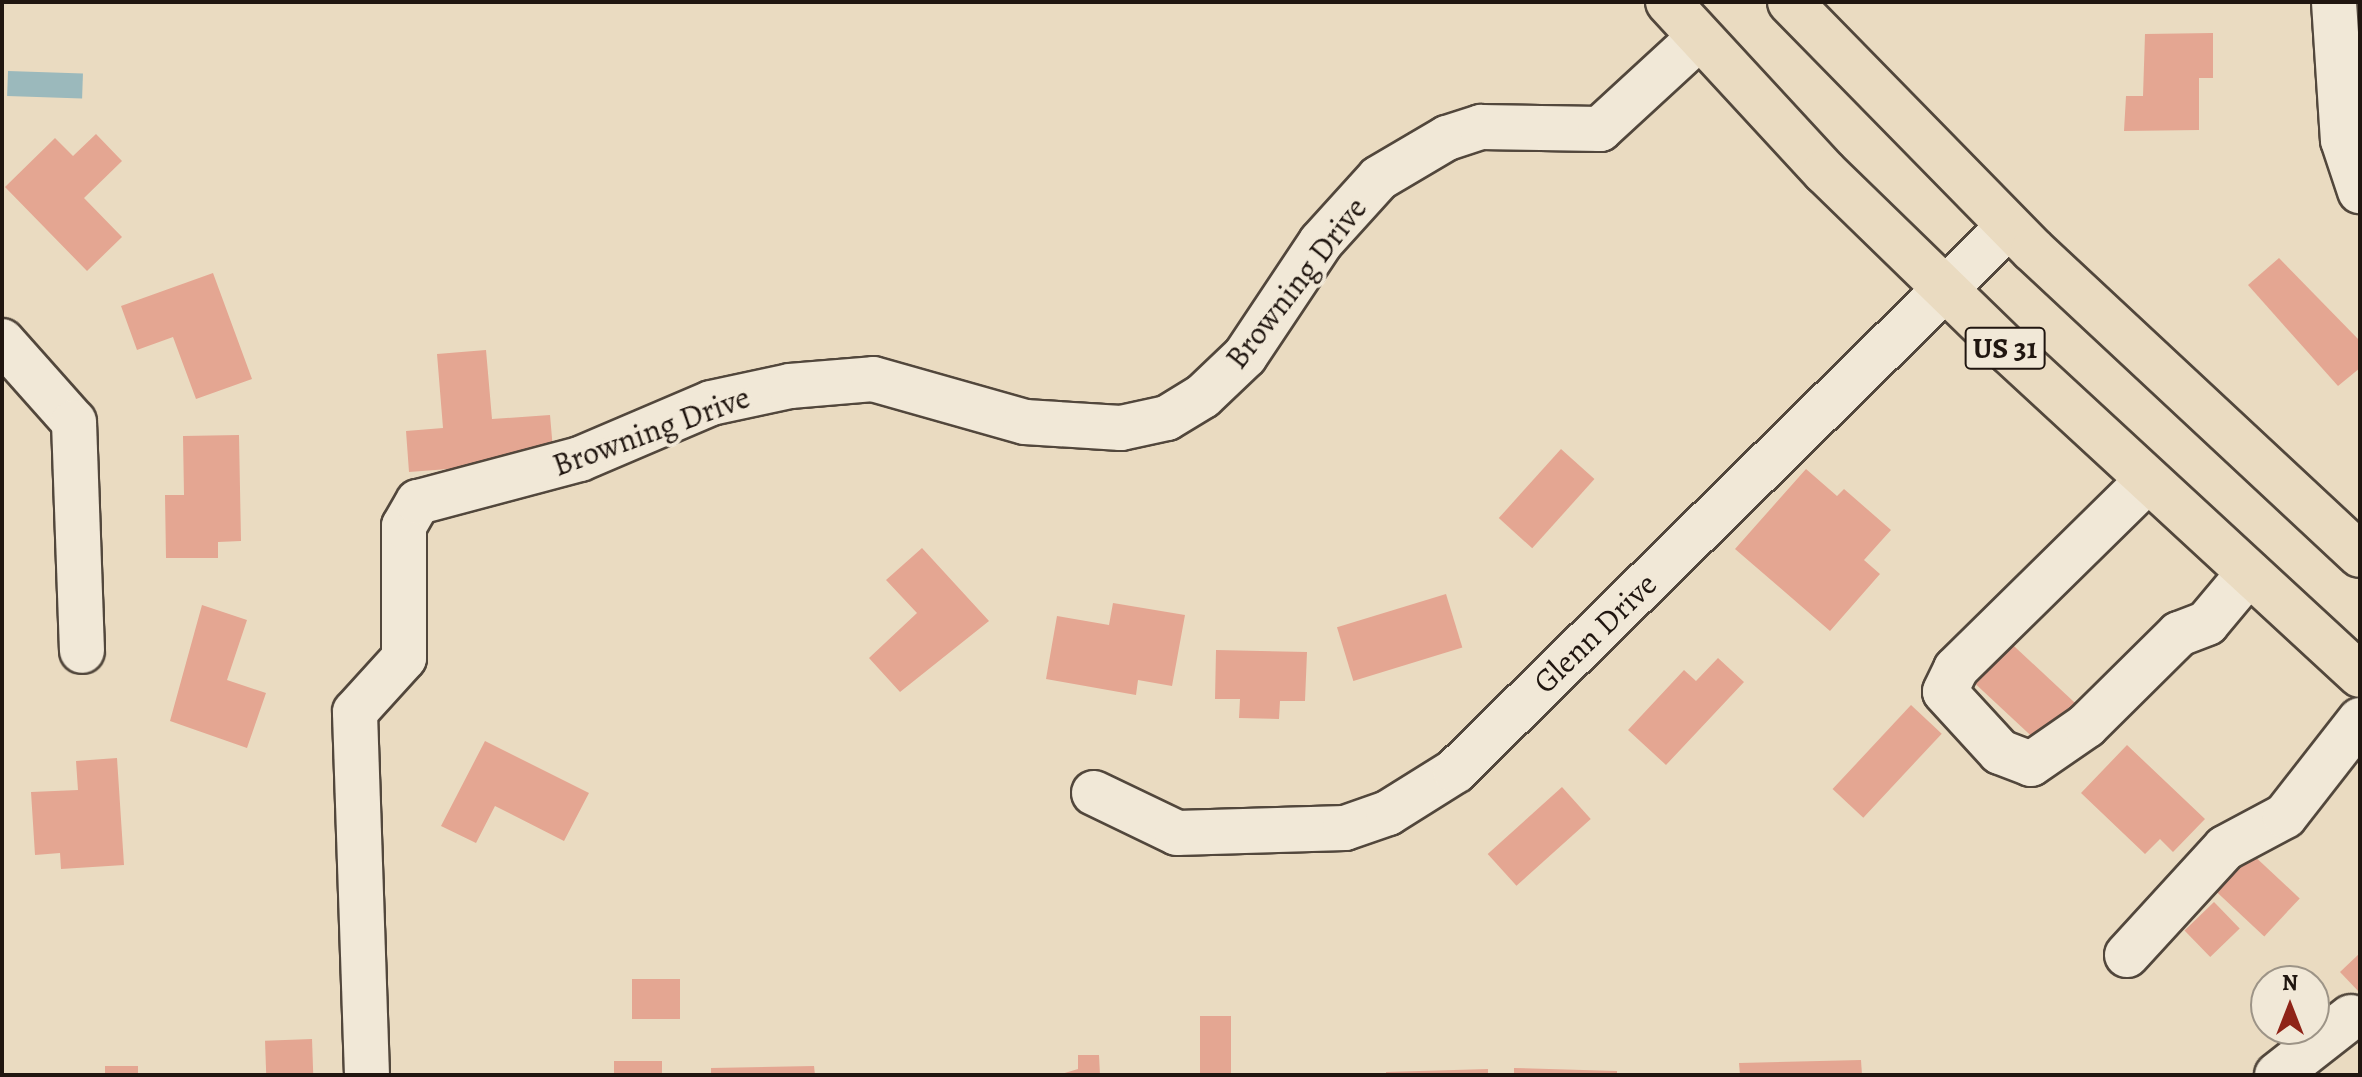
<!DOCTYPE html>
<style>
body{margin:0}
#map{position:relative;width:2362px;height:1077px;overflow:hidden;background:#eadbc1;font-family:Alegreya,serif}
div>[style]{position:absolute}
.water>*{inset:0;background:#9bb9bc;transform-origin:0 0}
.building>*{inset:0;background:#e4a692;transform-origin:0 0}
.roads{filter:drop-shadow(2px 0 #52473c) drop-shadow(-2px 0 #52473c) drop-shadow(0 2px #52473c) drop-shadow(0 -2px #52473c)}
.minor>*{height:44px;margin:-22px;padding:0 22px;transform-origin:22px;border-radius:22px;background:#f1e8d7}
.major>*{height:44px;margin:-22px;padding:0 22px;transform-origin:22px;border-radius:22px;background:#eadbc1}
span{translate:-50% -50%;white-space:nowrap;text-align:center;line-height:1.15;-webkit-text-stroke:8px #f1e8d7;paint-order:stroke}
.shield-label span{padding:2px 6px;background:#f1e8d7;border:2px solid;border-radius:6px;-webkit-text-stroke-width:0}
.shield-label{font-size:30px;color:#201610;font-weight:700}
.street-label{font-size:32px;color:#201610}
.frame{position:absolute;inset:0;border:4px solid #201610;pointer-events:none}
.north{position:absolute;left:2250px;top:965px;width:80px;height:80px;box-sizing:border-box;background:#f1e8d7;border:2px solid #9d9487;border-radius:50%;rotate:0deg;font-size:22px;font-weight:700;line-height:32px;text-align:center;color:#201610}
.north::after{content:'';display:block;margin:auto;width:28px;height:36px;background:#8f2418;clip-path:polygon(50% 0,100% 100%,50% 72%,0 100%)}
</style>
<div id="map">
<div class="water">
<i style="left:8px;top:71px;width:75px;height:25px;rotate:2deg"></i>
</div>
<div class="building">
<i style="clip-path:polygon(2213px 33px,2213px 78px,2199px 78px,2199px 130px,2124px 131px,2126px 96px,2143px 96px,2145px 34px)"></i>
<i style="clip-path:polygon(96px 134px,122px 161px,84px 198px,122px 237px,87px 271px,5px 187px,55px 138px,73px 156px)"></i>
<i style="clip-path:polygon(2279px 258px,2360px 341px,2360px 368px,2338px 386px,2248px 285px)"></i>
<i style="clip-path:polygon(213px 273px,252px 379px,196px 399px,173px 337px,137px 350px,121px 306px)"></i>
<i style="clip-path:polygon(486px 350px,492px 419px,550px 415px,554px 461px,409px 472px,406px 431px,443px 428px,437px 354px)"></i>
<i style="clip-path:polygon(239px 435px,241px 541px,218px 542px,218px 558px,166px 558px,165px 495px,184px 495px,183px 436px)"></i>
<i style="left:1561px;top:449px;width:45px;height:93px;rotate:42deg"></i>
<i style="clip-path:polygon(1806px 469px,1837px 496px,1844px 489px,1891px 530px,1864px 560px,1880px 574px,1830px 631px,1735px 549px)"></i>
<i style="clip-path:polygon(922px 548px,989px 621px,900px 692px,869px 658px,917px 613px,886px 580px)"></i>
<i style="left:1446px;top:594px;width:56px;height:114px;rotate:73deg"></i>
<i style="clip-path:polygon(1113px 603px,1185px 615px,1172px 686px,1138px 680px,1136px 695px,1046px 679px,1057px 616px,1109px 625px)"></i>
<i style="clip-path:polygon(202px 605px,247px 620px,227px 680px,266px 693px,247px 748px,170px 721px)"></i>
<i style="left:2000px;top:633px;width:106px;height:54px;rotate:43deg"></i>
<i style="clip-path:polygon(1216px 650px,1307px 652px,1305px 701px,1280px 701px,1279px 719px,1239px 718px,1240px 699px,1215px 699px)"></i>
<i style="clip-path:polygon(1718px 658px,1744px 682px,1666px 765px,1628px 730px,1684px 670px,1696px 681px)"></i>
<i style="left:1911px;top:705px;width:42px;height:115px;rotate:43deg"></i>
<i style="clip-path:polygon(485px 741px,589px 793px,564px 841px,495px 806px,476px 843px,441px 826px)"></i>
<i style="clip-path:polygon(2127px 745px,2205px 819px,2173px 852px,2160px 839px,2145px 854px,2081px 793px)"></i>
<i style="clip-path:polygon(117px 758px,124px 865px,61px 869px,60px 853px,35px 855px,31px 792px,78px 790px,76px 761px)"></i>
<i style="left:1562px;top:787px;width:43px;height:100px;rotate:48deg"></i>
<i style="left:2250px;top:852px;width:68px;height:52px;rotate:43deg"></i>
<i style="left:2214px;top:902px;width:37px;height:41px;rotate:46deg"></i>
<i style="clip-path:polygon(2360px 953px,2360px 993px,2340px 972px)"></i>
<i style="left:680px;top:979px;width:40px;height:48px;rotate:90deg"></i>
<i style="left:1200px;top:1016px;width:31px;height:59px"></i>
<i style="left:312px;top:1039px;width:36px;height:47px;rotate:88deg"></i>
<i style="clip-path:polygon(1078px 1055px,1099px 1055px,1100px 1075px,1058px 1075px,1078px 1069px)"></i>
<i style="clip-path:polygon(1861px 1060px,1862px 1075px,1740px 1075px,1739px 1063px)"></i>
<i style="left:614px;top:1061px;width:48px;height:14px"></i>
<i style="left:105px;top:1066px;width:33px;height:9px"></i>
<i style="clip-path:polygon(814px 1066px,815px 1075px,711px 1075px,711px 1068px)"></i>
<i style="clip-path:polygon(1514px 1068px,1617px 1071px,1617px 1075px,1514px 1075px)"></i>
<i style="clip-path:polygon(1488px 1069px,1488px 1075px,1386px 1075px,1386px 1072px)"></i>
</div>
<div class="roads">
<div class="minor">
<i style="left:2334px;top:2px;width:138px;rotate:86.3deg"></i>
<i style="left:2343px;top:140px;width:54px;rotate:71.6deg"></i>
<i style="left:2px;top:341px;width:108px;rotate:48.4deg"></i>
<i style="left:74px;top:422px;width:229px;rotate:88deg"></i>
<i style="left:2147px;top:481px;width:268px;rotate:135.5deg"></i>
<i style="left:1956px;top:669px;width:25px;rotate:116deg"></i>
<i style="left:1945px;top:692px;width:81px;rotate:47.5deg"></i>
<i style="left:2000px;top:752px;width:33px;rotate:21deg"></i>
<i style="left:2031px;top:764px;width:67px;rotate:-34.6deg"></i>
<i style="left:2086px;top:726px;width:131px;rotate:-44.7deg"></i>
<i style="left:2179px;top:634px;width:30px;rotate:-21deg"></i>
<i style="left:2207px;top:623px;width:65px;rotate:-50deg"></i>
<i style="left:1094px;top:793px;width:92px;rotate:25.7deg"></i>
<i style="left:1177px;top:833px;width:168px;rotate:-1.7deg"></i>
<i style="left:1345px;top:828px;width:46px;rotate:-19.2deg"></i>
<i style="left:1388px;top:813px;width:79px;rotate:-32.1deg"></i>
<i style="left:1455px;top:771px;width:777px;rotate:-44.53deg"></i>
<i style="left:2127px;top:955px;width:145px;rotate:-47.5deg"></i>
<i style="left:2225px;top:848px;width:68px;rotate:-28.1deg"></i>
<i style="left:2285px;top:816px;width:122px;rotate:-52deg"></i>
<i style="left:367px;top:1075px;width:363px;rotate:-91.9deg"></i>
<i style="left:355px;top:712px;width:73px;rotate:-47.8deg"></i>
<i style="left:404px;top:658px;width:132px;rotate:-90deg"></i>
<i style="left:404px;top:526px;width:28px;rotate:-60deg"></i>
<i style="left:418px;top:502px;width:168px;rotate:-14.9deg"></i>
<i style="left:580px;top:459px;width:142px;rotate:-23.1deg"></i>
<i style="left:711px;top:403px;width:81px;rotate:-12.1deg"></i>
<i style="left:790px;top:386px;width:83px;rotate:-4.8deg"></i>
<i style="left:873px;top:379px;width:158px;rotate:15.8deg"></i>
<i style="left:1025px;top:422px;width:96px;rotate:3.6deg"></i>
<i style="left:1121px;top:428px;width:47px;rotate:-12.3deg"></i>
<i style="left:1167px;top:418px;width:42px;rotate:-31.4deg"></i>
<i style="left:1203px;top:396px;width:58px;rotate:-43.6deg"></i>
<i style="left:1245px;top:356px;width:137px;rotate:-56.3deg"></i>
<i style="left:1321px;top:242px;width:86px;rotate:-47.8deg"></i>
<i style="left:1379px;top:178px;width:79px;rotate:-30.5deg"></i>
<i style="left:1447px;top:138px;width:36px;rotate:-18deg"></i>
<i style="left:1481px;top:127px;width:119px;rotate:1deg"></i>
<i style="left:1600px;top:129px;width:134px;rotate:-42.6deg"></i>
<i style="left:2277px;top:1075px;width:94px;rotate:-38.1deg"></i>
</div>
<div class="major">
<i style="left:1668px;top:2px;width:231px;rotate:47.3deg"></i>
<i style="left:1825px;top:172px;width:258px;rotate:44.2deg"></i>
<i style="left:2010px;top:352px;width:476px;rotate:42.7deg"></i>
<i style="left:1790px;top:2px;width:347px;rotate:45.6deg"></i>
<i style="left:2033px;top:250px;width:447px;rotate:43deg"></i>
</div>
</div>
<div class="shield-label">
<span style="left:2005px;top:348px">US 31</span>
</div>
<div class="street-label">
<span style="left:1296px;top:283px;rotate:-52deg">Browning Drive</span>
<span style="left:651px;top:431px;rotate:-20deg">Browning Drive</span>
<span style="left:1595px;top:633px;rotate:-44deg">Glenn Drive</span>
</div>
<div class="frame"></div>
<div class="north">N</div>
</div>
